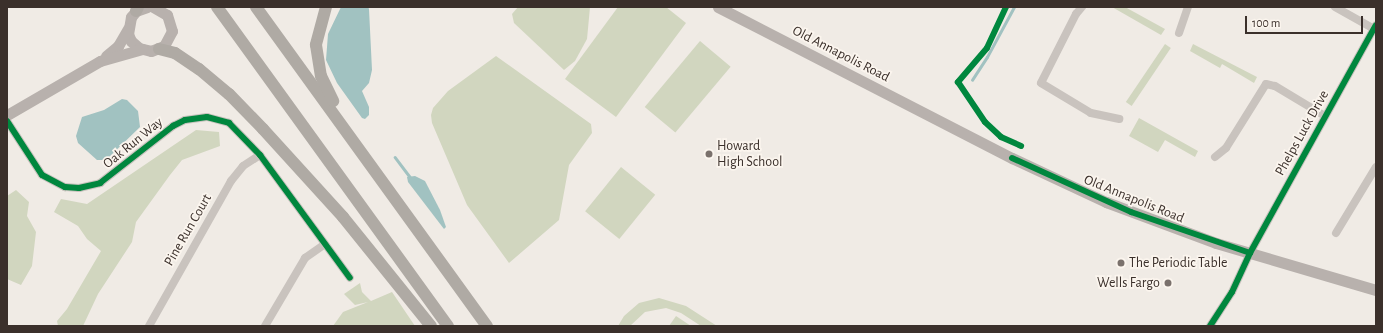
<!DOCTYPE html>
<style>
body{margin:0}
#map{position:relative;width:1383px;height:333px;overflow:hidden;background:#f0ebe5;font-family:"Alegreya Sans",sans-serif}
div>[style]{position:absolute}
.green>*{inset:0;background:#d1d6bf;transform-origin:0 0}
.water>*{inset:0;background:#a1c2c1}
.stream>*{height:2.5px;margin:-1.25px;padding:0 1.25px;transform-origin:1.25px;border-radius:1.25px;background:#a1c2c1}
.minor>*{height:8px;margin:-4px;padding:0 4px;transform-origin:4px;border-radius:4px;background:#c9c3be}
.major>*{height:11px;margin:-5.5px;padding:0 5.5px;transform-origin:5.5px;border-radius:5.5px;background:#b8b1ad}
.highway>*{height:12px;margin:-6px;padding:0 6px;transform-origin:6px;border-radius:6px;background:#afaaa4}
.cycleway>*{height:6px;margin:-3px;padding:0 3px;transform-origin:3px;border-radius:3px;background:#00873e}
.dots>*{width:11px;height:11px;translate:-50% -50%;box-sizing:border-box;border:2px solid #fbf5ee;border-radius:50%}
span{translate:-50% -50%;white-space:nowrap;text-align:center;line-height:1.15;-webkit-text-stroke:3.5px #fbf5ee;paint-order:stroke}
.street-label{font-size:14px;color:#3b302b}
.poi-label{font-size:14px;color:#3b302b}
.left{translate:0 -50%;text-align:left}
.right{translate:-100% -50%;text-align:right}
.frame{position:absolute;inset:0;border:8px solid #3b302b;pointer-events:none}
.scale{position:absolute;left:1245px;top:16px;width:118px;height:18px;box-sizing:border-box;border:2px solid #3b302b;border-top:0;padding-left:5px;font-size:12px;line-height:14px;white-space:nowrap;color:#3b302b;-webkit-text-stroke:3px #fbf5ee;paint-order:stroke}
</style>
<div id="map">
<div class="green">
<i style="clip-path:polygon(518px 7px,590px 7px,587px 39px,575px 61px,564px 70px,514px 23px,512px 14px)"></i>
<i style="clip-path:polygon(618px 7px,666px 7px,686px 23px,616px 117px,565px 79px)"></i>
<i style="clip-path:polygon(1112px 7px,1125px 7px,1165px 29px,1161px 35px)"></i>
<i style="left:700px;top:41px;width:40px;height:86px;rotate:40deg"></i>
<i style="left:1165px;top:44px;width:7px;height:70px;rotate:34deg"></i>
<i style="clip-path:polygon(1193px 44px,1257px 77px,1254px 83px,1222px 64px,1220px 68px,1190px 51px)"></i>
<i style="clip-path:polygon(496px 56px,591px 124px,592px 133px,569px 165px,559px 220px,509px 263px,467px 205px,432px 123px,431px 115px,433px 108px,448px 91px)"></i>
<i style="clip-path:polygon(1139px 118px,1198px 151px,1195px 157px,1165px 140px,1158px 152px,1129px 136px)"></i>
<i style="clip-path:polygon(196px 130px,219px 132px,220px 146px,182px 160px,170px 175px,136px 222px,132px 242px,98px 294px,83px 326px,58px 326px,57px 321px,67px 309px,101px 251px,87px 239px,78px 226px,54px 212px,61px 199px,87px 204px)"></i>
<i style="left:621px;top:167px;width:44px;height:57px;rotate:39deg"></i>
<i style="clip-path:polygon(16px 190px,29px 202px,27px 216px,36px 232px,32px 266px,21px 285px,7px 279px,7px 196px)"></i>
<i style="clip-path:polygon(360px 283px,362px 292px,371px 301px,392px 292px,415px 326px,333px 326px,343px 312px,368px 302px,355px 305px,344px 294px)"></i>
<i style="clip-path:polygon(659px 298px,686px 306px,717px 326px,701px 326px,681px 313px,666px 308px,645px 312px,630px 326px,618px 326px,624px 316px,639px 303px)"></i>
<i style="clip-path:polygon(676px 316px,691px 326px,669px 326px)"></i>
</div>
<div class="water">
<i style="clip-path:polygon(341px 7px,368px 7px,369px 9px,372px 70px,369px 83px,362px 91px,369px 107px,369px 115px,365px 119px,362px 118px,337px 83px,326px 60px,328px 34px)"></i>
<i style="clip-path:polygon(122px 99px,127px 100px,138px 111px,140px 127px,106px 160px,97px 160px,78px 143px,76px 136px,82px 117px,104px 110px)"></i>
<i style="clip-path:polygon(415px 176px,425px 181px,440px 210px,446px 227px,444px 229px,408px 182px,407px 177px)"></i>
</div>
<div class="stream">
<i style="left:972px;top:80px;width:27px;rotate:-57deg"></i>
<i style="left:987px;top:57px;width:57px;rotate:-61.6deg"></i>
<i style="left:395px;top:157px;width:25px;rotate:53deg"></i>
</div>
<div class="minor">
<i style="left:1082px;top:7px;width:9px;rotate:131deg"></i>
<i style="left:1076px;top:14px;width:77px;rotate:116.9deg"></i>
<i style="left:1041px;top:83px;width:58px;rotate:31deg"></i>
<i style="left:1091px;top:113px;width:29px;rotate:12deg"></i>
<i style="left:1335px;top:7px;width:47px;rotate:29.3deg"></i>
<i style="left:1179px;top:33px;width:28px;rotate:-71deg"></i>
<i style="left:7px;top:121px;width:64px;rotate:57.1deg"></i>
<i style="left:42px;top:175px;width:26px;rotate:28deg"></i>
<i style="left:65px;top:187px;width:14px;rotate:4deg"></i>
<i style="left:79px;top:188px;width:22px;rotate:-13deg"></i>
<i style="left:100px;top:183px;width:93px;rotate:-38deg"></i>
<i style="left:173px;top:126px;width:13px;rotate:-27deg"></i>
<i style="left:185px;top:120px;width:22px;rotate:-8deg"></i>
<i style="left:207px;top:117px;width:23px;rotate:15deg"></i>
<i style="left:229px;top:123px;width:45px;rotate:45.9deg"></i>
<i style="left:260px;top:155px;width:152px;rotate:53.8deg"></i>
<i style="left:1215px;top:157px;width:14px;rotate:-39deg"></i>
<i style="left:1226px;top:148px;width:75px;rotate:-58deg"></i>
<i style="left:1266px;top:84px;width:9px;rotate:13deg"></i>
<i style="left:1275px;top:86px;width:58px;rotate:31deg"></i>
<i style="left:1336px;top:233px;width:77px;rotate:-58.8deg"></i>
<i style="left:149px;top:326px;width:167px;rotate:-60.5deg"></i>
<i style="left:231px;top:181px;width:19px;rotate:-51deg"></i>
<i style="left:243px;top:166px;width:20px;rotate:-33deg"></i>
<i style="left:265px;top:326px;width:79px;rotate:-59.5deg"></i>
<i style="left:305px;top:258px;width:24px;rotate:-35deg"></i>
<i style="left:1210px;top:326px;width:40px;rotate:-57.1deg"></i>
<i style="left:1232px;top:292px;width:43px;rotate:-65.2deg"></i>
<i style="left:1250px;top:253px;width:260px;rotate:-61.1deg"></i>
</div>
<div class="major">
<i style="left:147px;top:7px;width:12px;rotate:160deg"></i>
<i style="left:136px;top:11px;width:8px;rotate:130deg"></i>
<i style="left:131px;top:17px;width:17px;rotate:100deg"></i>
<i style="left:128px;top:34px;width:8px;rotate:67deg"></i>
<i style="left:131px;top:41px;width:11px;rotate:41deg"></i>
<i style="left:139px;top:48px;width:12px;rotate:14deg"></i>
<i style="left:151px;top:51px;width:14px;rotate:-21deg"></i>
<i style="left:164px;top:46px;width:17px;rotate:-62deg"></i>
<i style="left:172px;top:31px;width:17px;rotate:-107deg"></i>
<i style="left:167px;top:15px;width:16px;rotate:-150deg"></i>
<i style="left:718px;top:7px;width:331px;rotate:27.2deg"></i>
<i style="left:1012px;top:158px;width:104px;rotate:25.1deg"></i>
<i style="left:1106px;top:202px;width:117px;rotate:20.4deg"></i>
<i style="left:1216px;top:243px;width:167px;rotate:16.4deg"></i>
<i style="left:106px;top:56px;width:16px;rotate:-40deg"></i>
<i style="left:118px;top:46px;width:20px;rotate:-60deg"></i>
<i style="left:7px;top:115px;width:108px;rotate:-30.1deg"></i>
<i style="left:100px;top:61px;width:44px;rotate:-15.9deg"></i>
</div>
<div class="highway">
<i style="left:217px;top:7px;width:394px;rotate:54.1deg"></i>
<i style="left:256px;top:7px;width:394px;rotate:54.1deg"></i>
<i style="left:326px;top:7px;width:39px;rotate:105deg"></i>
<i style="left:316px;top:45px;width:31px;rotate:81deg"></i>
<i style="left:321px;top:76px;width:28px;rotate:64deg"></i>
<i style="left:136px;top:11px;width:4px;rotate:-63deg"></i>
<i style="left:159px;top:49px;width:16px;rotate:14deg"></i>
<i style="left:175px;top:53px;width:29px;rotate:34deg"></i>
<i style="left:199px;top:69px;width:39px;rotate:40deg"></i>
<i style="left:229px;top:94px;width:49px;rotate:45.8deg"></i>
<i style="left:263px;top:129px;width:119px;rotate:47.7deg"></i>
<i style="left:343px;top:217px;width:140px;rotate:51.1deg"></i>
</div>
<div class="cycleway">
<i style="left:1006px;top:7px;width:45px;rotate:114.9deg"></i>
<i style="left:987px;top:48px;width:45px;rotate:130.5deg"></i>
<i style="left:958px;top:82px;width:48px;rotate:56deg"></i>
<i style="left:985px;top:122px;width:22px;rotate:43deg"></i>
<i style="left:1001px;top:137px;width:22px;rotate:24deg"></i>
<i style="left:7px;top:121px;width:64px;rotate:57.1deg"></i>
<i style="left:42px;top:175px;width:26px;rotate:28deg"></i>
<i style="left:65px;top:187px;width:14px;rotate:4deg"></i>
<i style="left:79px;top:188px;width:22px;rotate:-13deg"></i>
<i style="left:100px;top:183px;width:93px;rotate:-38deg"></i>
<i style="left:173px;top:126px;width:13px;rotate:-27deg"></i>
<i style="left:185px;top:120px;width:22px;rotate:-8deg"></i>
<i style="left:207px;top:117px;width:23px;rotate:15deg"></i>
<i style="left:229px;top:123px;width:45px;rotate:45.9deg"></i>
<i style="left:260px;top:155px;width:152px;rotate:53.8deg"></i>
<i style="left:1012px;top:158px;width:131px;rotate:24.4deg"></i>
<i style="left:1131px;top:212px;width:126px;rotate:19deg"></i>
<i style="left:1210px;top:326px;width:40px;rotate:-57.1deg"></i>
<i style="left:1232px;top:292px;width:43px;rotate:-65.2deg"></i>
<i style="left:1250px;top:253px;width:260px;rotate:-61.1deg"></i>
</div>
<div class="dots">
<i style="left:709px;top:154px;background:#7a716c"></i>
<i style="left:1121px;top:263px;background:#7a716c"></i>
<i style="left:1168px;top:283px;background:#7a716c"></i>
</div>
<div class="street-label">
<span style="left:841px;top:54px;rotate:27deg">Old Annapolis Road</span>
<span style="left:1302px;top:133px;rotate:-61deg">Phelps Luck Drive</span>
<span style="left:133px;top:143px;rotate:-39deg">Oak Run Way</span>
<span style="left:1134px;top:199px;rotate:22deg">Old Annapolis Road</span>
<span style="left:188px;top:230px;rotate:-60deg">Pine Run Court</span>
</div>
<div class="poi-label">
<span class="left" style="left:717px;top:154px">Howard<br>High School</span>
<span class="left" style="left:1129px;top:263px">The Periodic Table</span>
<span class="right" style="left:1160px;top:283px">Wells Fargo</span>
</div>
<div class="frame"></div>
<div class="scale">100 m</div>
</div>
